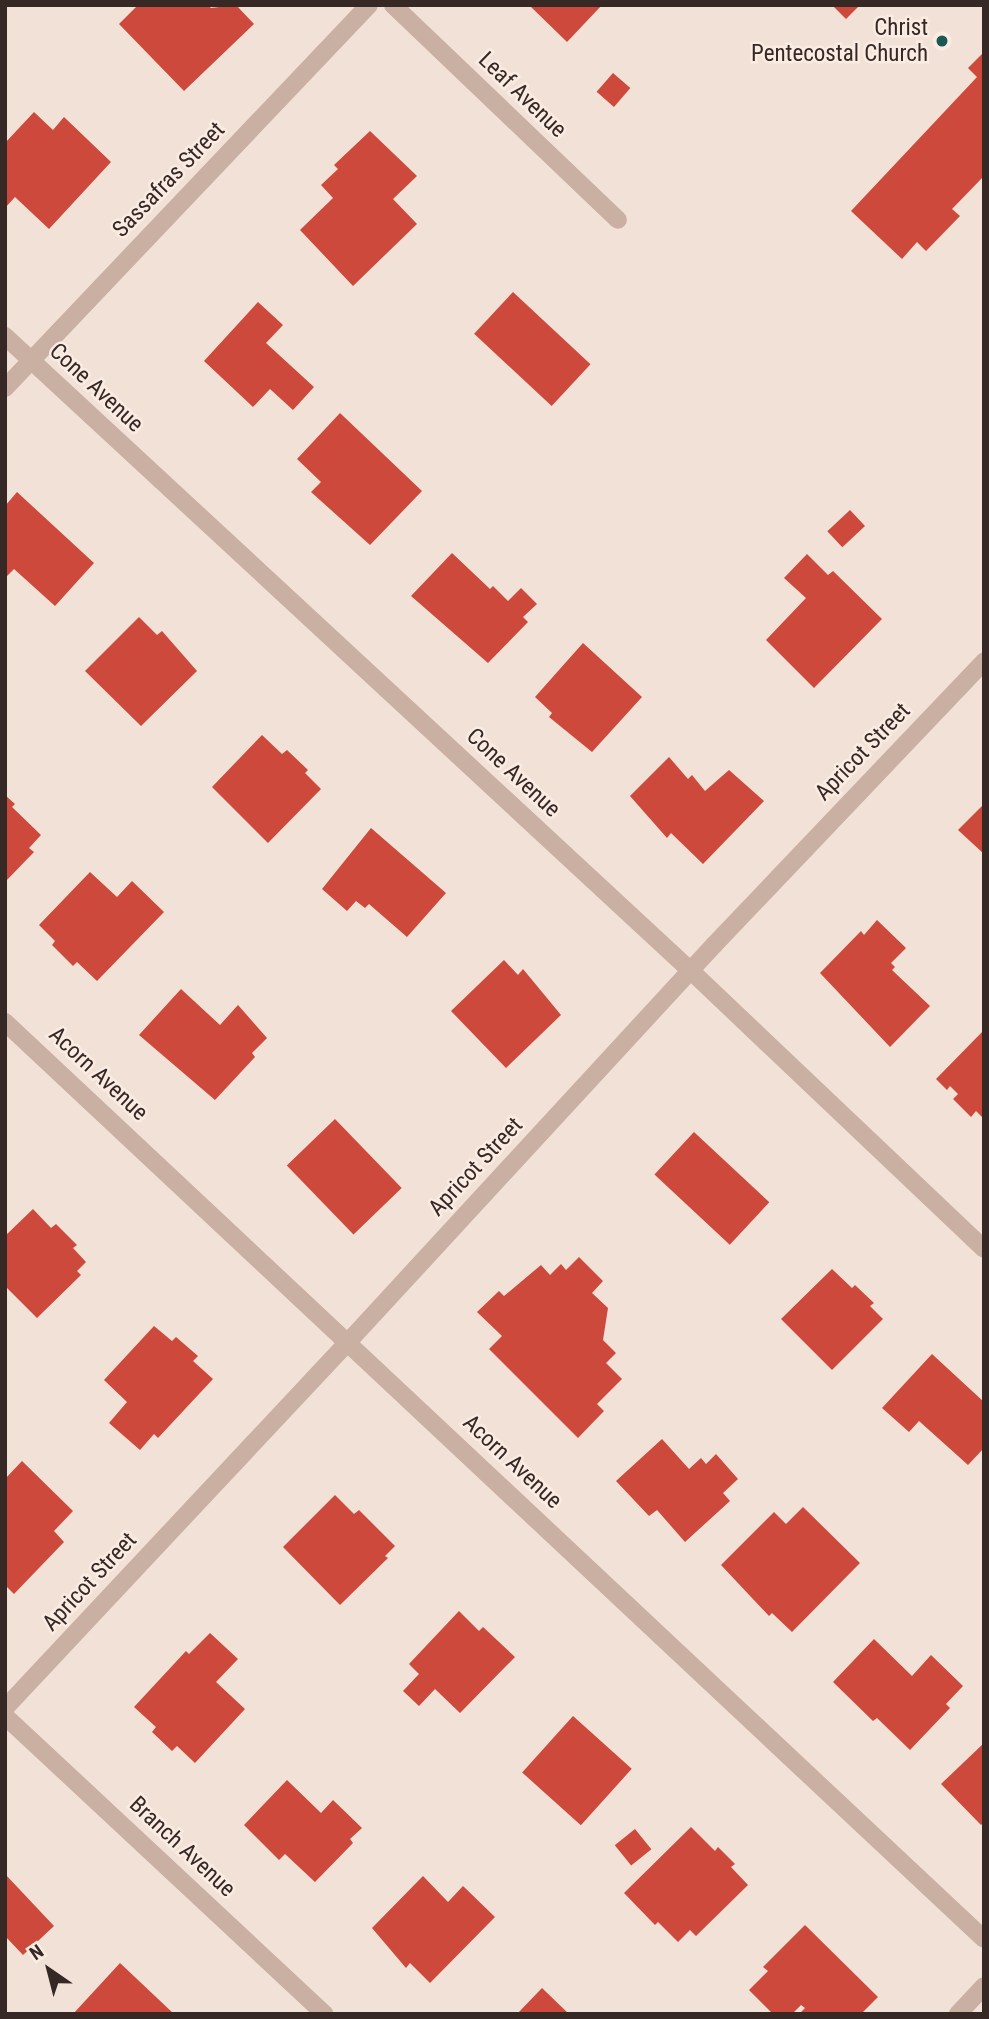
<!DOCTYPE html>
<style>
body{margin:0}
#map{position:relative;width:989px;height:2019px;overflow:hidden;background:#f2e1d7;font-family:"Roboto Condensed",sans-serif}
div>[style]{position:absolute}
.building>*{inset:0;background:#cc493b;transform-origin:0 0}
.minor>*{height:18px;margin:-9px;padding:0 9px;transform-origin:9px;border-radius:9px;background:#caafa3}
.dots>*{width:19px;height:19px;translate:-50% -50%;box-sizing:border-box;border:4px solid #faece3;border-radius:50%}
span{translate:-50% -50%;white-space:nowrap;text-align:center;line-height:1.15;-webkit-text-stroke:5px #faece3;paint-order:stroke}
.poi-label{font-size:23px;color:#352825}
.right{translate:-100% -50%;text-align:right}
.street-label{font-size:23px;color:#352825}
.frame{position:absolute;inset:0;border:7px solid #352825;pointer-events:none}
.north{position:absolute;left:14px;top:1935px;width:70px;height:70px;-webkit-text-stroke:5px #faece3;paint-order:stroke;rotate:325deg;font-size:19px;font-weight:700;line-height:28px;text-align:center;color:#352825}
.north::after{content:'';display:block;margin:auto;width:24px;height:32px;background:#352825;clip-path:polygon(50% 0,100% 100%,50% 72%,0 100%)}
</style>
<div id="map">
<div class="building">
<i style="clip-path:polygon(138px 5px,208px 5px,211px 8px,236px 5px,254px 24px,184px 91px,119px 24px)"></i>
<i style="clip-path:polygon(529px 5px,602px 5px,567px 42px)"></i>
<i style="clip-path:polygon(832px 5px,860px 5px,846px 19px)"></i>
<i style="clip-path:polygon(984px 52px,984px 176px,952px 209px,960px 216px,926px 251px,917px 242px,902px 259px,851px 211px,977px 77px,968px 68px)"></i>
<i style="left:613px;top:73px;width:23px;height:25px;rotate:41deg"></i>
<i style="clip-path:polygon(34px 112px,53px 130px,64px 117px,111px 162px,49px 229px,15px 197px,5px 208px,5px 143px)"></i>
<i style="clip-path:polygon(370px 131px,417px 176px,393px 199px,417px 224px,353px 286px,300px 230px,333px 198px,321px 185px,338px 169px,334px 165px)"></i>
<i style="left:513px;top:292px;width:106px;height:57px;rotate:43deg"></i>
<i style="clip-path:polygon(258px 302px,283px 325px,266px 343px,314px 387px,293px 410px,270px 389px,253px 407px,204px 361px)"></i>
<i style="clip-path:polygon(340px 413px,422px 491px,370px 545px,311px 492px,321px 482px,297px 459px)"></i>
<i style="clip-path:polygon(17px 492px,94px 563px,55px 606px,14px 569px,5px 578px,5px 506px)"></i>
<i style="left:850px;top:510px;width:22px;height:31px;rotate:47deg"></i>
<i style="clip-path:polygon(452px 553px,490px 589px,493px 586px,508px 601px,521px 588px,537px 604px,523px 617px,528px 622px,488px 663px,411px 596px)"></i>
<i style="clip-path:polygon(807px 554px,828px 575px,833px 571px,882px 619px,814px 688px,766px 640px,806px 598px,784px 578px)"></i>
<i style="clip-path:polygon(139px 617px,157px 635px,162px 631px,197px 671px,141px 726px,85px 671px)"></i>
<i style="clip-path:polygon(583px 643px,642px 697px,592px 752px,549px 717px,552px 713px,535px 697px)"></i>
<i style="clip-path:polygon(262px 735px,282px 754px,287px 750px,308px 770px,305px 773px,321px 789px,268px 843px,212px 787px)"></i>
<i style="clip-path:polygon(669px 757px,688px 779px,692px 775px,705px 791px,729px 770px,764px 801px,703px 864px,671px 833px,667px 838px,630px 796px)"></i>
<i style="clip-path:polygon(5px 795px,15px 804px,12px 807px,41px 835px,29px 848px,34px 852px,5px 882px)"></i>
<i style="clip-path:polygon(984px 804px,984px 854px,958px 830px)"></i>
<i style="clip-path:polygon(371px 828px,446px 893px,407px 937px,369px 904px,365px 908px,356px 901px,347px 911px,322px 889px)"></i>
<i style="clip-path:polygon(90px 872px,117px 897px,132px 881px,164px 912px,97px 981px,77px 962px,73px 966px,52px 945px,55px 941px,39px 925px)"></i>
<i style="clip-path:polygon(877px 920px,906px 948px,891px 963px,895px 967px,892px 970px,930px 1006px,890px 1047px,820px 973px,861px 931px,864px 935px)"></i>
<i style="clip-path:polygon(504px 960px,518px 975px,523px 969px,561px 1015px,506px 1068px,451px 1011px)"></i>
<i style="clip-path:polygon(181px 989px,220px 1025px,238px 1005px,267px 1038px,252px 1053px,255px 1057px,215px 1100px,139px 1035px)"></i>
<i style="clip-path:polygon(984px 1030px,984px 1119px,976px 1111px,971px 1117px,953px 1099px,958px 1094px,950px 1086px,947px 1090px,936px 1079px)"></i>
<i style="left:335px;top:1119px;width:96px;height:67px;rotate:46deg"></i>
<i style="left:694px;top:1132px;width:103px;height:58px;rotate:43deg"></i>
<i style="clip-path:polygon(33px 1209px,51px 1228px,56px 1224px,77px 1245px,73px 1248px,86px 1262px,77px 1271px,81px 1275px,37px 1318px,5px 1286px,5px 1236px)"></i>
<i style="clip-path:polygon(579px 1257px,603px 1281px,592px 1293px,608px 1308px,603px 1340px,616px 1353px,606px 1363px,622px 1379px,597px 1404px,604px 1411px,578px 1438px,489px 1349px,502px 1336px,477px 1312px,499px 1291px,504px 1296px,541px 1265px,550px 1275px,561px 1264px,566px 1270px)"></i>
<i style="clip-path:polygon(832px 1269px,852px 1288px,855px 1285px,874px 1303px,870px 1306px,883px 1319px,832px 1370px,781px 1319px)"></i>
<i style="clip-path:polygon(154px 1326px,172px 1341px,176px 1337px,198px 1356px,193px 1361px,213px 1379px,158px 1438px,154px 1434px,140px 1450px,109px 1423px,127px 1402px,104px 1380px)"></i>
<i style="clip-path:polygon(932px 1354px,984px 1402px,984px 1448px,968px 1465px,919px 1421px,909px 1432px,882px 1408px)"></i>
<i style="clip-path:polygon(662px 1439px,689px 1469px,701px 1458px,706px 1464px,716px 1454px,738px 1479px,723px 1493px,730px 1501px,685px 1542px,657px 1510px,649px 1516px,616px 1481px)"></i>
<i style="clip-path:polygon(22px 1461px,73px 1511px,54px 1531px,64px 1542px,14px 1594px,5px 1585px,5px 1479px)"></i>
<i style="clip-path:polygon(335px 1495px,354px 1514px,359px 1510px,395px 1546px,385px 1556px,388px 1558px,340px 1605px,283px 1547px)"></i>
<i style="clip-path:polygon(803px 1507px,860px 1563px,792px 1632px,772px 1613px,769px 1616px,721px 1565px,774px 1512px,786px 1524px)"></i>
<i style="clip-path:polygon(459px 1611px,479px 1631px,483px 1627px,515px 1657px,460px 1713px,435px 1689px,419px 1706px,403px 1691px,419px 1674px,409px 1664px)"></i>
<i style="clip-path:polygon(210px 1633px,238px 1659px,216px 1682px,245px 1709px,195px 1763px,177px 1746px,172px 1751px,152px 1732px,156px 1727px,134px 1707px,186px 1651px,189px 1654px)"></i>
<i style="clip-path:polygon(874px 1639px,912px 1676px,931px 1655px,963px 1686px,946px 1704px,950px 1708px,910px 1750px,877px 1718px,873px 1721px,833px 1682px)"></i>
<i style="left:573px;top:1716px;width:79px;height:76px;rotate:42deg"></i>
<i style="clip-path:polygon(984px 1743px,984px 1822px,981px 1825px,941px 1784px)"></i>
<i style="clip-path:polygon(287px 1780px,321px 1813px,333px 1800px,362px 1828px,350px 1839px,353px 1843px,315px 1882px,285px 1854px,279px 1860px,244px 1825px)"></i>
<i style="clip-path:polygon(691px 1827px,715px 1851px,718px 1847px,735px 1864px,731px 1867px,748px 1885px,696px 1936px,690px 1930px,678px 1942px,658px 1922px,655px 1925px,624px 1893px)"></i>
<i style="left:635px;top:1829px;width:26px;height:26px;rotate:51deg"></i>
<i style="clip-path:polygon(5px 1874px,54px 1926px,23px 1955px,5px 1936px)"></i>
<i style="clip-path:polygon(423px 1876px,448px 1902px,463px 1886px,495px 1917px,430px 1983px,410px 1963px,406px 1968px,372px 1928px)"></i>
<i style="clip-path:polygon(805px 1925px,878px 1997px,861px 2014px,799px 2014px,805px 2008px,801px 2005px,792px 2014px,773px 2014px,749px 1990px,768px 1971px,763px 1967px)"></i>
<i style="clip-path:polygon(120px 1963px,174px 2014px,73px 2014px)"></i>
<i style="clip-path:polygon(542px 1988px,569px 2014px,517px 2014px)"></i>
</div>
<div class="minor">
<i style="left:393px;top:5px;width:311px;rotate:43.7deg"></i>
<i style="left:5px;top:336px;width:933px;rotate:42.79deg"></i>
<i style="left:690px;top:970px;width:405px;rotate:43.5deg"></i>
<i style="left:5px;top:388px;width:528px;rotate:-46.46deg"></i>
<i style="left:5px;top:1022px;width:1341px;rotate:43.13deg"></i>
<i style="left:5px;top:1708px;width:503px;rotate:-46.85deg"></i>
<i style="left:349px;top:1341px;width:539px;rotate:-47.33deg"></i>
<i style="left:714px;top:945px;width:392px;rotate:-46.4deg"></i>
<i style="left:5px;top:1716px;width:437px;rotate:43deg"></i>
<i style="left:958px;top:2014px;width:38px;rotate:-47deg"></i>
</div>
<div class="dots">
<i style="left:942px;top:41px;background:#195853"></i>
</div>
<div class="poi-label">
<span class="right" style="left:928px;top:41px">Christ<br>Pentecostal Church</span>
</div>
<div class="street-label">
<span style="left:522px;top:95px;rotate:44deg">Leaf Avenue</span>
<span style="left:169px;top:180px;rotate:-46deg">Sassafras Street</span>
<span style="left:96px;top:388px;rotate:43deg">Cone Avenue</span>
<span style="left:863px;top:752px;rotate:-46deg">Apricot Street</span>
<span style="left:513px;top:773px;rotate:43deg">Cone Avenue</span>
<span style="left:98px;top:1074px;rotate:43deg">Acorn Avenue</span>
<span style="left:476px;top:1167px;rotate:-47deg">Apricot Street</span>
<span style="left:512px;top:1462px;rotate:43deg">Acorn Avenue</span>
<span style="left:90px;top:1582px;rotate:-47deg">Apricot Street</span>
<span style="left:182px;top:1847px;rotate:43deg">Branch Avenue</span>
</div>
<div class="frame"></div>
<div class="north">N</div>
</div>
